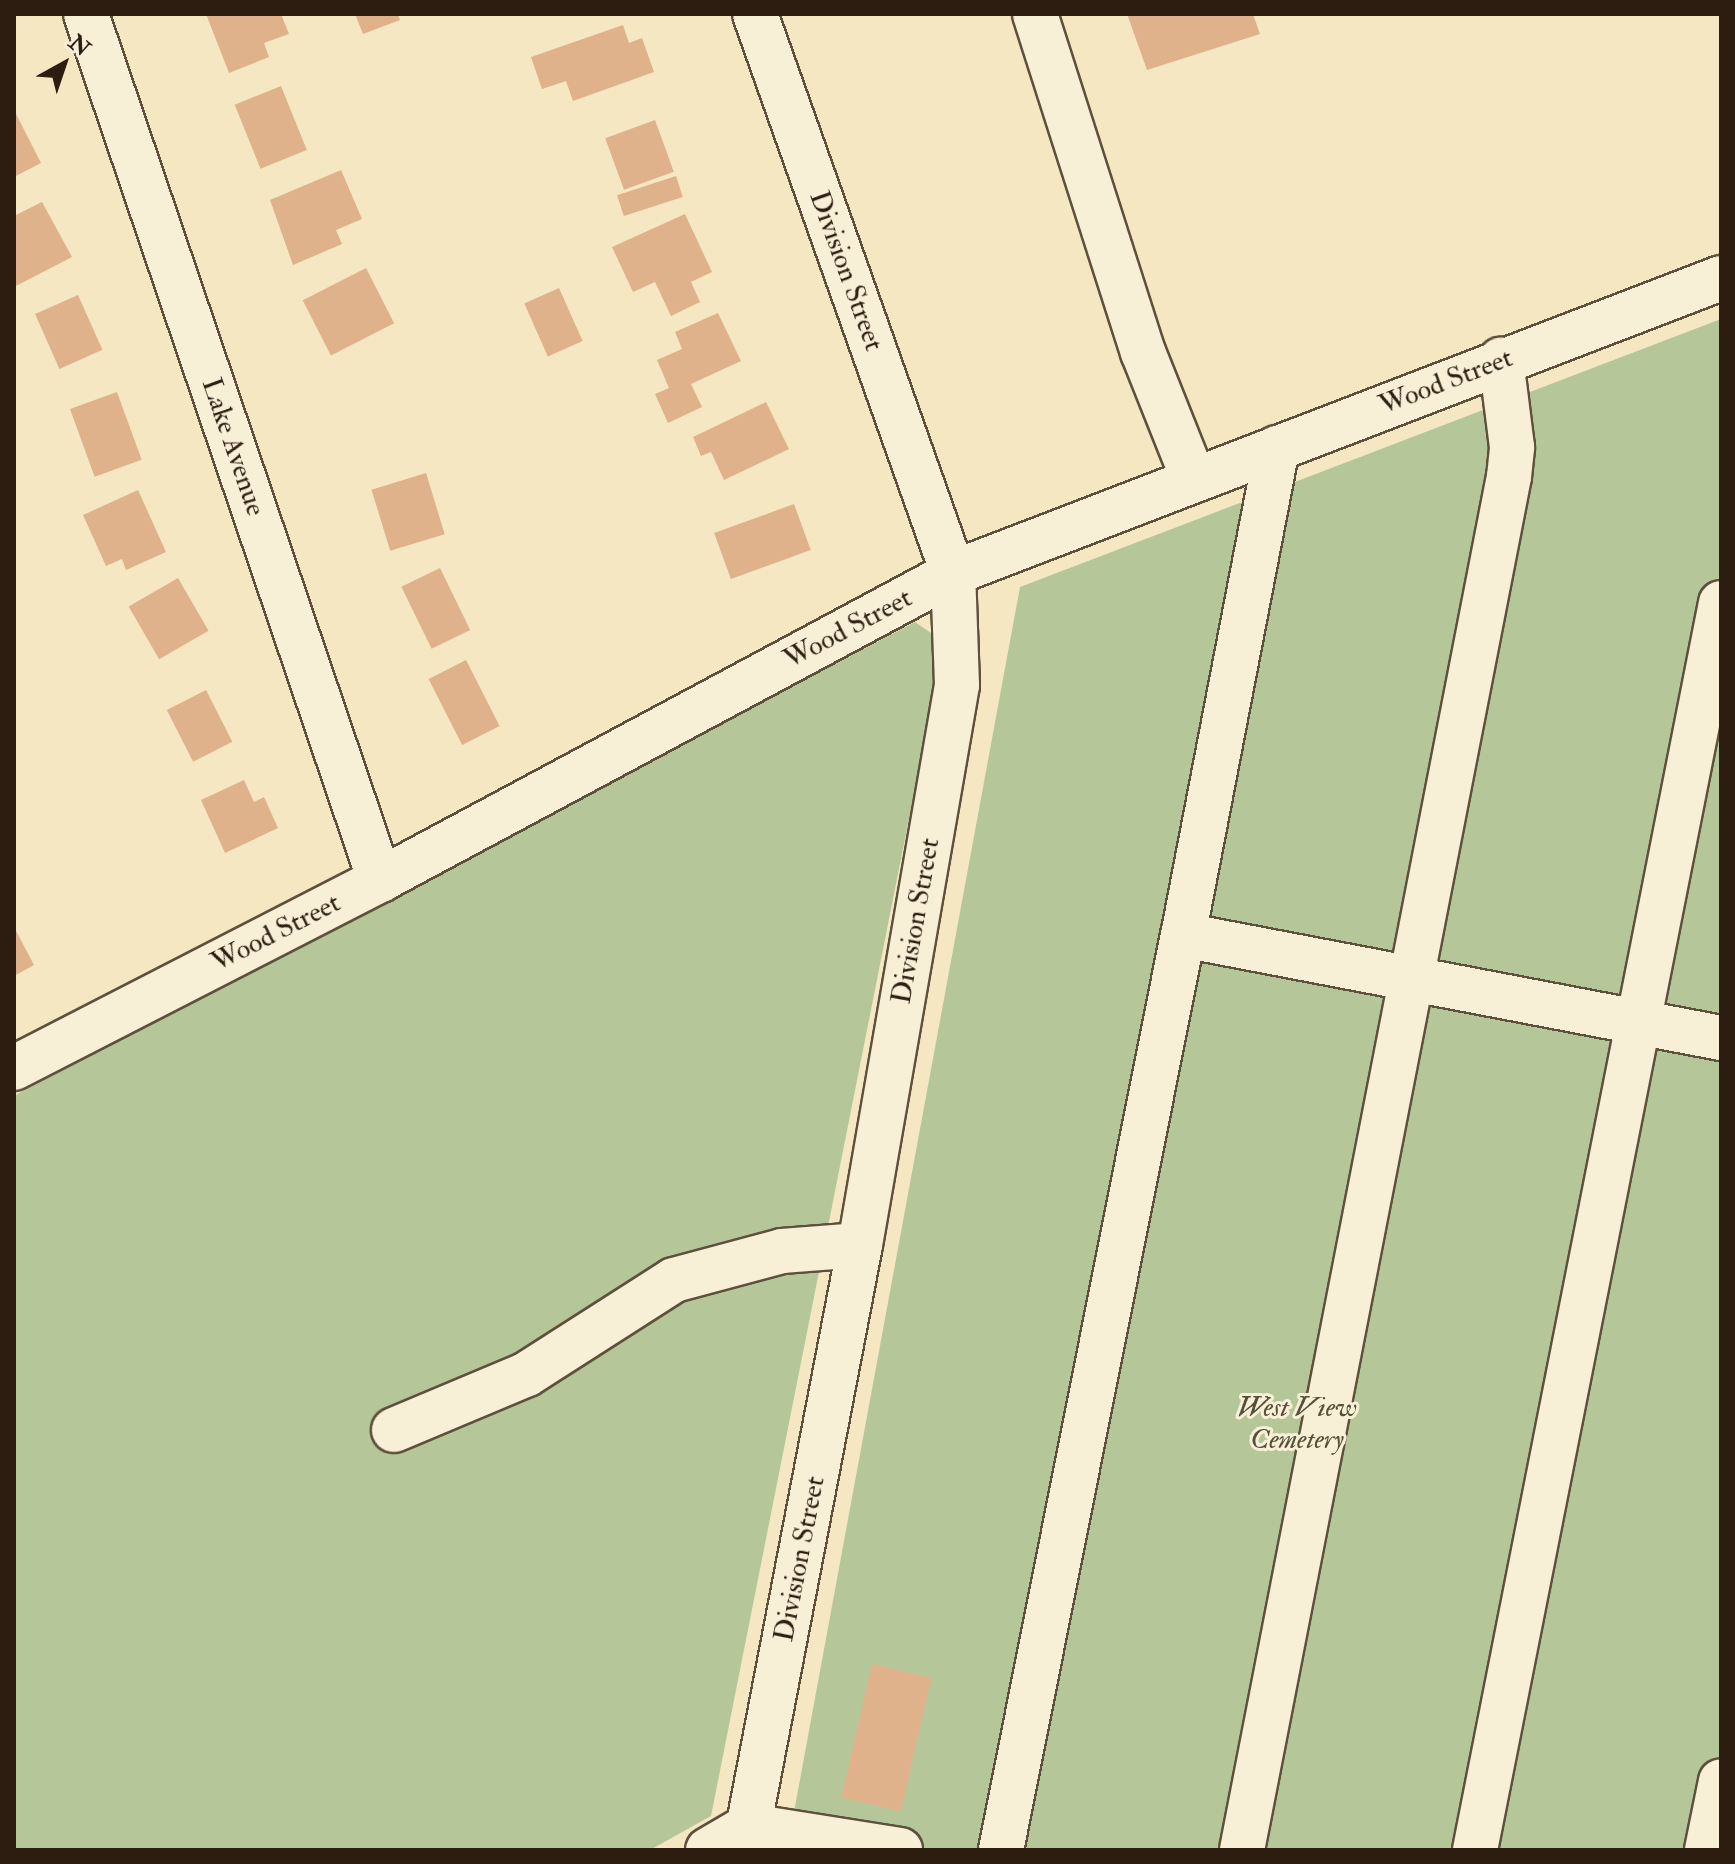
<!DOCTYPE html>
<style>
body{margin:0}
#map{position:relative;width:1735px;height:1864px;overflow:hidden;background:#f4e7c2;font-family:"IM FELL Double Pica",serif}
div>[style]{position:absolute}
.green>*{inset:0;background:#b5c798}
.building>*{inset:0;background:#e0b28b;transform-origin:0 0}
.roads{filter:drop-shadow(2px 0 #5e503c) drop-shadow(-2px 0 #5e503c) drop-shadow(0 2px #5e503c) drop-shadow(0 -2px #5e503c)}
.minor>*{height:44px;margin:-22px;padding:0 22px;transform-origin:22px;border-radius:22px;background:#f8efd7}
span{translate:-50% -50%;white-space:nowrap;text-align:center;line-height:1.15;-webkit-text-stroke:6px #f8efd7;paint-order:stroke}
.street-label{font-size:28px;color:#2c1d10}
.park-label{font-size:28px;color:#555039;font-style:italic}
.frame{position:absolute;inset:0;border:16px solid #2c1d10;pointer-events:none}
.north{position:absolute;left:24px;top:24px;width:80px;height:80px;-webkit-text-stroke:6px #f8efd7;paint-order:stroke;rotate:40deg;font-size:22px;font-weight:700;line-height:32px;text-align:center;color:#2c1d10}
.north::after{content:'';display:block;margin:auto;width:28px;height:36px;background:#2c1d10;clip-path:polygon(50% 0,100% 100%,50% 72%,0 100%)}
</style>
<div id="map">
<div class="green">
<i style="clip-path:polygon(1721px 319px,1721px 1850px,787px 1850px,1020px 587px)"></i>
<i style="clip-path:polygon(915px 622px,944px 642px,711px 1816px,650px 1850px,14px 1850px,14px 1096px)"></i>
</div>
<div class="building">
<i style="clip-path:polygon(206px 14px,281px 14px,289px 34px,264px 43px,269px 57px,229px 73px)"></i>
<i style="clip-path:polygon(355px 14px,398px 14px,400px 20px,363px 34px)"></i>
<i style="clip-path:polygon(1127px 14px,1253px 14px,1260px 34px,1147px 70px)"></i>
<i style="clip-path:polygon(623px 25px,629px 43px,642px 38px,654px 72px,573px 101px,566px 81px,542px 89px,531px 57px)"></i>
<i style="left:281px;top:86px;width:69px;height:50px;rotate:68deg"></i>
<i style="clip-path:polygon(14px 110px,41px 163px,14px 177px)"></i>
<i style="left:655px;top:120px;width:55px;height:53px;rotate:70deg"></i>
<i style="clip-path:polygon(341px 170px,362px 219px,336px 230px,342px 244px,293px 265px,270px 200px)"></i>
<i style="left:676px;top:176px;width:22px;height:62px;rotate:72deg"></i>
<i style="clip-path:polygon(42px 202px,72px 257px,14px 287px,14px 216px)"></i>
<i style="clip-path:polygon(685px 214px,712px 272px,691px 282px,700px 302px,671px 316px,655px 282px,633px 292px,612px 247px)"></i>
<i style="left:366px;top:268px;width:62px;height:71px;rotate:63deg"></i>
<i style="left:559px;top:288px;width:58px;height:38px;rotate:66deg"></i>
<i style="left:78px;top:295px;width:60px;height:47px;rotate:66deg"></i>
<i style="clip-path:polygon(718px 313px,741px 361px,691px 384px,702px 407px,668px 423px,655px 394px,669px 388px,657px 360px,682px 349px,675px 332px)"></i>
<i style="left:117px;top:392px;width:72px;height:50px;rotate:70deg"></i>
<i style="clip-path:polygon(766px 402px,789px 449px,724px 480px,711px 452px,701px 456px,693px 437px)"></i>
<i style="left:426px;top:473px;width:64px;height:57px;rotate:73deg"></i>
<i style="clip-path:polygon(138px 490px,166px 552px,126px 570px,122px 559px,106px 566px,83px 515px)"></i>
<i style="left:794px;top:504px;width:49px;height:85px;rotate:70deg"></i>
<i style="left:440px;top:568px;width:69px;height:43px;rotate:64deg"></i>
<i style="left:178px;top:578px;width:61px;height:57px;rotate:60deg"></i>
<i style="left:466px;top:660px;width:74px;height:42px;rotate:63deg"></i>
<i style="left:206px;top:690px;width:58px;height:44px;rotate:63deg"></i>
<i style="clip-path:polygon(244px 780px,254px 802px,264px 797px,278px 828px,225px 853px,201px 800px)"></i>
<i style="clip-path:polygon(14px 927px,34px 965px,14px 976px)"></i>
<i style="left:872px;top:1664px;width:61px;height:137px;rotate:13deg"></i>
</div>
<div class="roads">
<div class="minor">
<i style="left:86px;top:14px;width:915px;rotate:71.25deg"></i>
<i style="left:1035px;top:14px;width:355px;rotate:72.3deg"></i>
<i style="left:1143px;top:352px;width:138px;rotate:68.3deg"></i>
<i style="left:1277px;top:448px;width:496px;rotate:100.9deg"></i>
<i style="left:1183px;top:935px;width:548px;rotate:10.84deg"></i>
<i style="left:14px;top:1068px;width:411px;rotate:-27.2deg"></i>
<i style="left:380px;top:880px;width:650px;rotate:-28.18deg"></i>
<i style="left:953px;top:573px;width:823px;rotate:-21.01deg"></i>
<i style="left:394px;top:1430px;width:144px;rotate:-22.8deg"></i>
<i style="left:527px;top:1374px;width:174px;rotate:-32.6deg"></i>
<i style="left:674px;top:1280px;width:112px;rotate:-15deg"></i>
<i style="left:782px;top:1251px;width:78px;rotate:-4.4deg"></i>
<i style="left:708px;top:1850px;width:48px;rotate:-30.3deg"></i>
<i style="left:749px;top:1826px;width:153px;rotate:9deg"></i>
<i style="left:744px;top:1850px;width:616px;rotate:-79.15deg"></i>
<i style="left:860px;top:1245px;width:568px;rotate:-80.17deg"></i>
<i style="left:957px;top:685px;width:112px;rotate:-92deg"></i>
<i style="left:953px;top:573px;width:593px;rotate:-109.5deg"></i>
<i style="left:1001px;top:1850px;width:933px;rotate:-78.75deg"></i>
<i style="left:1242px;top:1850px;width:1399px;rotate:-79deg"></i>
<i style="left:1509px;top:477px;width:30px;rotate:-84deg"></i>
<i style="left:1512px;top:447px;width:88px;rotate:-97.2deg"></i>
<i style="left:1475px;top:1850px;width:1271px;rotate:-78.84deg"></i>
<i style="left:1707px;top:1850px;width:70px;rotate:-78.5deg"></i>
</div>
</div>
<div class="street-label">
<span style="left:846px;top:271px;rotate:70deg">Division Street</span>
<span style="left:1446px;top:382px;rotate:-21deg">Wood Street</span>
<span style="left:233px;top:447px;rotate:71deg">Lake Avenue</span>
<span style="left:848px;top:629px;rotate:-28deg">Wood Street</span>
<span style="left:916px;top:921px;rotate:-80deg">Division Street</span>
<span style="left:276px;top:933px;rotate:-27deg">Wood Street</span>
<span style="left:800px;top:1559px;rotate:-79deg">Division Street</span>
</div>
<div class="park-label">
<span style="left:1297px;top:1424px">West View<br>Cemetery</span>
</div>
<div class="frame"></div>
<div class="north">N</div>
</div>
